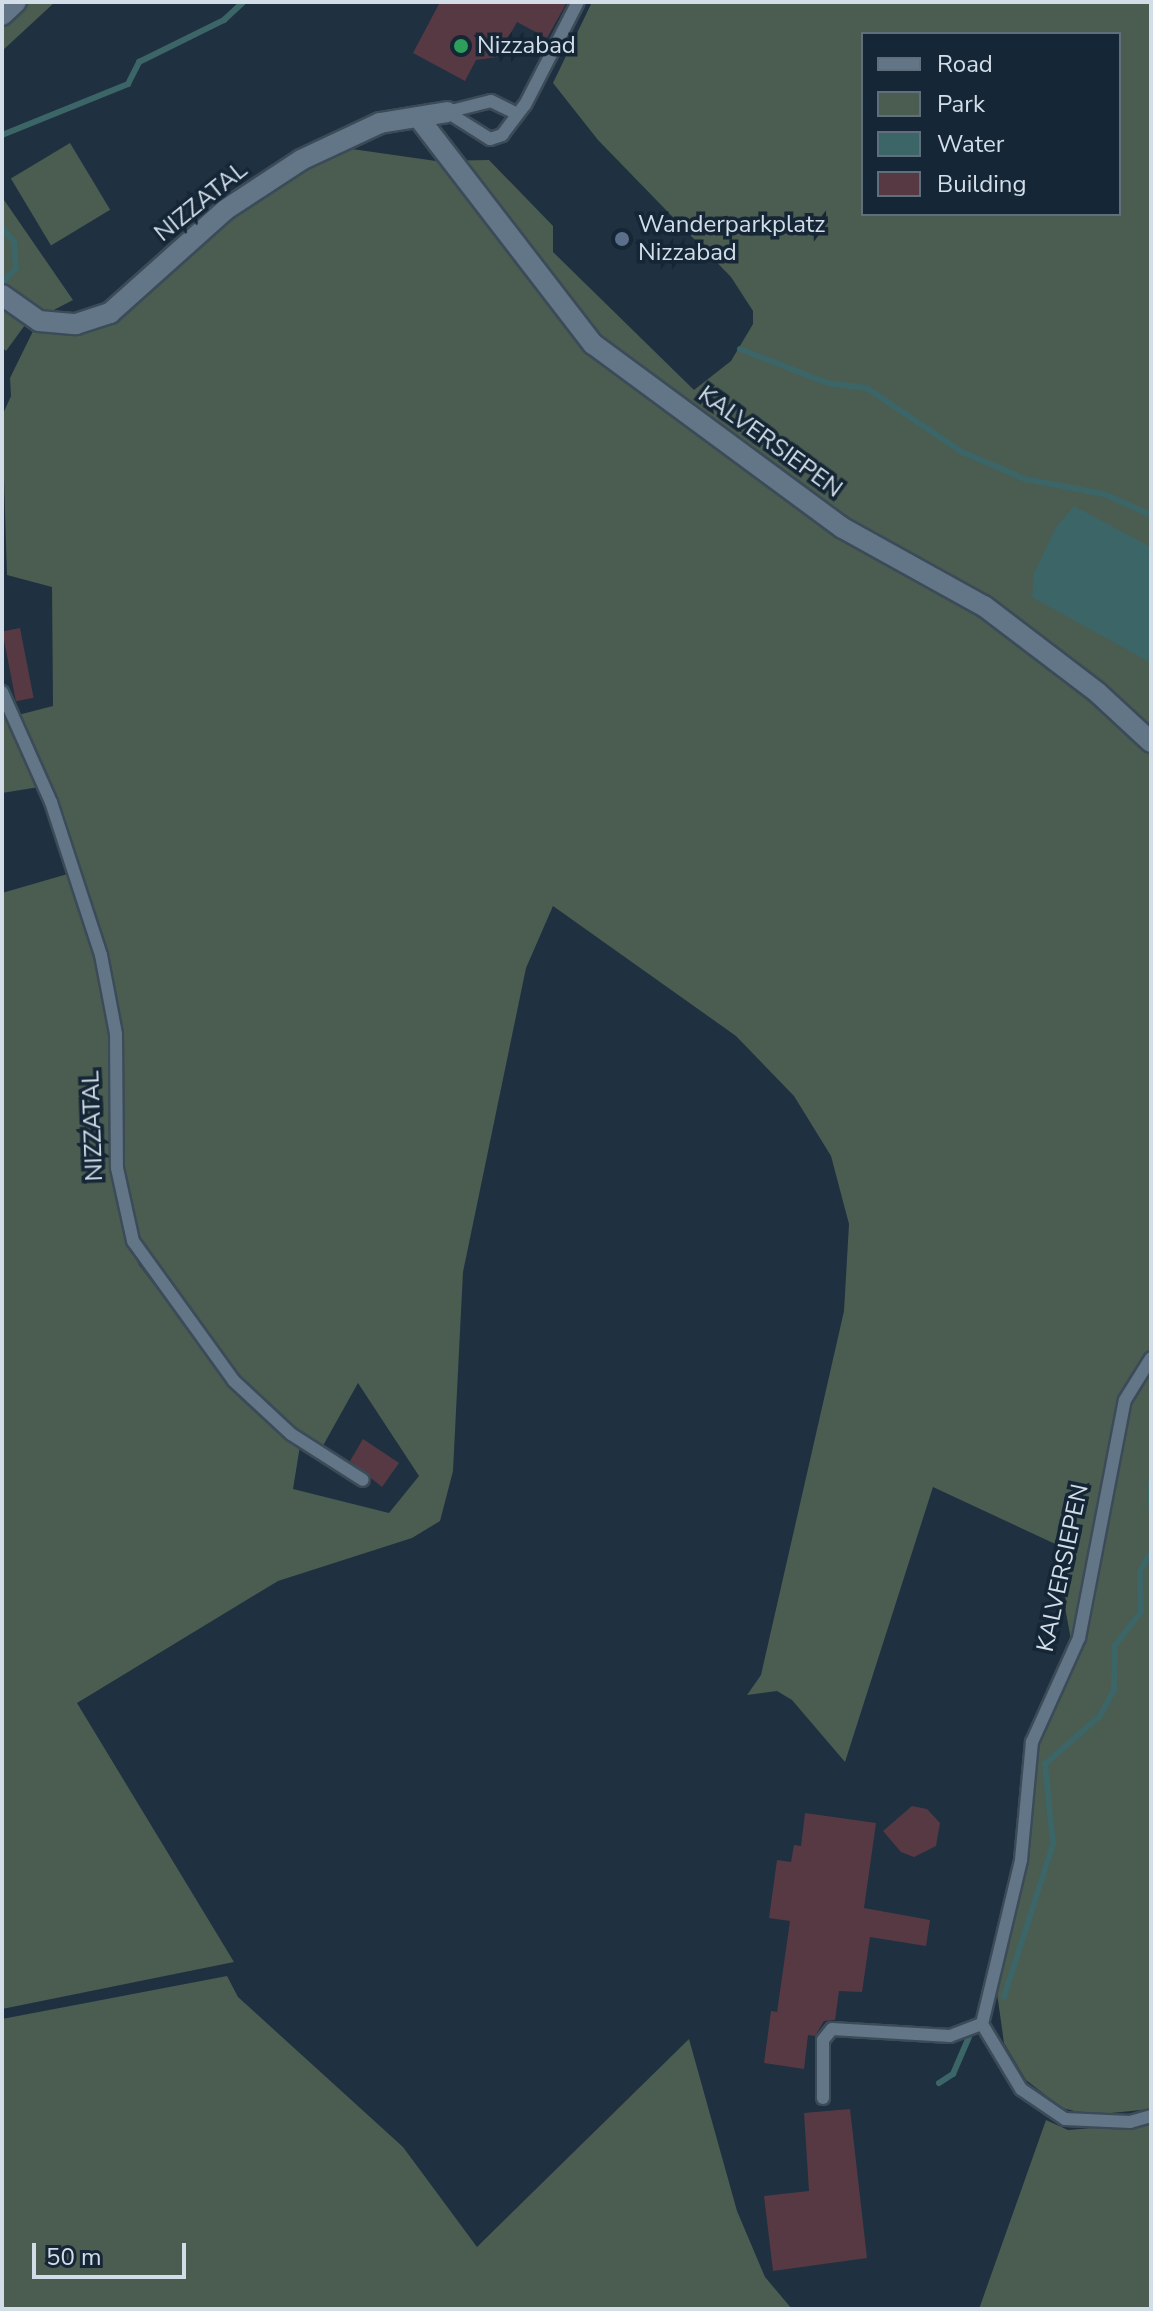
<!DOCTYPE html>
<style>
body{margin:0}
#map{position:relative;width:1153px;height:2311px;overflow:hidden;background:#1f3040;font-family:"Nunito Sans",sans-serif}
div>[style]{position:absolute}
.green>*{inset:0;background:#4b5c50;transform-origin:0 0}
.water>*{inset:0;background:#3c6567}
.stream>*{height:6px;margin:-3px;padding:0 3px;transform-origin:3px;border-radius:3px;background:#3c6567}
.building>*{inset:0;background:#573944;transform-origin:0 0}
.roads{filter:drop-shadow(2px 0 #3c4b58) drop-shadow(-2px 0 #3c4b58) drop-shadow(0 2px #3c4b58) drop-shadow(0 -2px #3c4b58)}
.service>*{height:12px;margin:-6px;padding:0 6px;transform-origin:6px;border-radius:6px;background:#627688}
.minor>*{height:20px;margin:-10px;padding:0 10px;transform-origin:10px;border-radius:10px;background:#627688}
.secondary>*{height:20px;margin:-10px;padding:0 10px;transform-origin:10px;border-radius:10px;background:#627688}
.dots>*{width:22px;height:22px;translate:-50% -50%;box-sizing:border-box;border:4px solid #152636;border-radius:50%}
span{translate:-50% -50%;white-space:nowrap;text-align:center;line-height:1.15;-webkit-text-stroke:7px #152636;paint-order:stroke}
.poi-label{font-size:24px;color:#d2dde7}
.left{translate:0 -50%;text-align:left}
.street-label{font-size:24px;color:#d2dde7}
.frame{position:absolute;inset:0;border:4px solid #d2dde7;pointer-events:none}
.legend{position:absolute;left:861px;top:32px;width:260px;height:184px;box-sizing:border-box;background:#152636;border:2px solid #616f7d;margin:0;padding:10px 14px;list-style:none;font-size:24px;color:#d2dde7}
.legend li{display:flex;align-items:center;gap:16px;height:40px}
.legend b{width:40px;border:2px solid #616f7d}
.scale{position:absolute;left:32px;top:2243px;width:154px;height:36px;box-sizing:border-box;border:4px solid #d2dde7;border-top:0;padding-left:10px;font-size:24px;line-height:28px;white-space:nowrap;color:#d2dde7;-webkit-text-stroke:6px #152636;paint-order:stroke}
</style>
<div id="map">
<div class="green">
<i style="clip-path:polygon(2px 2px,55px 2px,2px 51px)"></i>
<i style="clip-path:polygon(evenodd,592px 2px,1151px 2px,1151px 2109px,1091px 2115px,1062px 2108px,1026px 2080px,1004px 2043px,996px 1986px,1035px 1744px,1071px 1669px,1131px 1400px,1119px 1396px,1071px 1640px,1065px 1607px,1066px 1549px,933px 1487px,845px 1762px,792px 1700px,777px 1691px,747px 1695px,761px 1675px,844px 1311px,849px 1224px,831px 1156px,794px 1096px,736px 1036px,553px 906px,526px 968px,463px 1272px,453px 1471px,440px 1521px,412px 1538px,278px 1581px,77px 1703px,234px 1962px,2px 2009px,2px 893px,71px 873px,98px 956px,114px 1033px,114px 1167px,129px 1243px,139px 1265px,221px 1372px,300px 1446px,293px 1489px,389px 1513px,419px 1476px,358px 1383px,320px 1451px,233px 1378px,138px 1244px,122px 1188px,118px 1032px,103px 954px,14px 716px,53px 706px,52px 587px,7px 575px,2px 416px,11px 396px,10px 378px,35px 327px,77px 329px,235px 211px,345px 148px,436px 161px,489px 160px,553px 226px,553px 252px,694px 390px,731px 361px,753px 324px,753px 311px,731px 277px,598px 140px,553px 83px,592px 2px,863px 34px,1119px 34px,1119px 214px,863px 214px,863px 34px)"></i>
<i style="left:70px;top:143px;width:78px;height:69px;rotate:59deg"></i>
<i style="clip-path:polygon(2px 197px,73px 300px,25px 325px,6px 351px,2px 347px)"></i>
<i style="clip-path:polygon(2px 703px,31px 772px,39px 787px,2px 793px)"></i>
<i style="clip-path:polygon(227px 1976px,238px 1997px,403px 2147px,477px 2247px,689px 2039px,737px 2211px,765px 2277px,792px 2309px,2px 2309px,2px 2019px)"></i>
<i style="clip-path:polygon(1046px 2120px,1068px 2130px,1151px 2123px,1151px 2309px,979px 2309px)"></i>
</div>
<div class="water">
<i style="clip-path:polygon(1074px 506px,1151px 547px,1151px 663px,1032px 597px,1034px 573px,1056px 527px)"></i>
</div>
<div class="stream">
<i style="left:2px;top:135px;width:136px;rotate:-22deg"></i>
<i style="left:128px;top:84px;width:25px;rotate:-63deg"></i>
<i style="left:139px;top:62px;width:95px;rotate:-26.3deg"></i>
<i style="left:224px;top:20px;width:26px;rotate:-43deg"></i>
<i style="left:2px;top:228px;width:18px;rotate:49deg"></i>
<i style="left:14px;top:242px;width:26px;rotate:86deg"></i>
<i style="left:16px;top:268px;width:21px;rotate:133deg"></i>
<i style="left:740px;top:349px;width:93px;rotate:21.3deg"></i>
<i style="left:827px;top:383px;width:40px;rotate:7.1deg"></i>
<i style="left:867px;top:388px;width:115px;rotate:34deg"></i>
<i style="left:962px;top:452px;width:69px;rotate:23.2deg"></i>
<i style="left:1025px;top:479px;width:80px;rotate:10.8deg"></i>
<i style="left:1104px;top:494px;width:51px;rotate:24.1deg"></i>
<i style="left:1151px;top:1482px;width:25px;rotate:90deg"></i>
<i style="left:1004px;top:1997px;width:161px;rotate:-72.2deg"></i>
<i style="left:1053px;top:1844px;width:80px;rotate:-95.7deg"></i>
<i style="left:1045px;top:1764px;width:73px;rotate:-41.1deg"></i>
<i style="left:1100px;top:1716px;width:30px;rotate:-62deg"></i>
<i style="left:1114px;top:1690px;width:45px;rotate:-88.7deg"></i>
<i style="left:1115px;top:1645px;width:42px;rotate:-51.8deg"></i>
<i style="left:1141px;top:1612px;width:41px;rotate:-91.4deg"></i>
<i style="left:1140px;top:1571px;width:21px;rotate:-59deg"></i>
<i style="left:939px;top:2083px;width:17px;rotate:-33deg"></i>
<i style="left:953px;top:2074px;width:40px;rotate:-66.6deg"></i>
</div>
<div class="building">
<i style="clip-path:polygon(440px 2px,567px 2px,547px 38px,517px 22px,498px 57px,476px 60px,465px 81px,413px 53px)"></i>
<i style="left:20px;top:628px;width:71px;height:18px;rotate:79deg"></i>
<i style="clip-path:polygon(363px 1439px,399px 1463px,382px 1487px,350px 1461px)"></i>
<i style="clip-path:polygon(912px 1806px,927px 1809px,940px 1823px,936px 1846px,914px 1857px,901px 1852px,883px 1831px)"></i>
<i style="clip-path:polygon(805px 1813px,876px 1823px,864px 1908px,930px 1920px,926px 1946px,870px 1937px,862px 1992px,839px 1991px,835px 2020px,824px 2021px,815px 2036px,808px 2035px,804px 2069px,764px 2063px,771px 2011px,777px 2012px,790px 1921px,769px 1918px,777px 1860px,791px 1862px,794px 1845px,801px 1846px)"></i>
<i style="clip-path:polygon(850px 2109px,867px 2258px,773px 2271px,764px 2196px,809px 2191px,804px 2113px)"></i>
</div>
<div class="roads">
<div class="service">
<i style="left:447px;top:112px;width:51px;rotate:32.1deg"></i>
<i style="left:490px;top:139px;width:13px;rotate:-18deg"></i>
<i style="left:502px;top:135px;width:38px;rotate:-53deg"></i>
<i style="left:525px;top:105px;width:116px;rotate:-62.8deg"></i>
<i style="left:447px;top:112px;width:45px;rotate:-14deg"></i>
<i style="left:491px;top:101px;width:28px;rotate:26deg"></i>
<i style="left:2px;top:692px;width:120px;rotate:66deg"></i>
<i style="left:51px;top:802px;width:161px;rotate:71.9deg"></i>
<i style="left:101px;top:955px;width:80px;rotate:79.2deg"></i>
<i style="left:116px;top:1034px;width:134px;rotate:89.6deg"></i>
<i style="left:117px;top:1168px;width:75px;rotate:77.6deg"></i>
<i style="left:133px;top:1241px;width:173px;rotate:54.2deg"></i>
<i style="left:234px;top:1381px;width:78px;rotate:42.9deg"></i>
<i style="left:291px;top:1434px;width:85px;rotate:32.6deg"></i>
<i style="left:982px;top:2024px;width:76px;rotate:59deg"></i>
<i style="left:1021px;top:2089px;width:53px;rotate:34.3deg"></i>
<i style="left:1065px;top:2119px;width:65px;rotate:2.6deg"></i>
<i style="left:1130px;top:2122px;width:22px;rotate:-16deg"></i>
<i style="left:823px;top:2098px;width:58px;rotate:-90deg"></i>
<i style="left:823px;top:2040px;width:14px;rotate:-51deg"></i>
<i style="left:832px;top:2029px;width:118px;rotate:3.4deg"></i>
<i style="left:950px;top:2036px;width:34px;rotate:-21deg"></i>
<i style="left:982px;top:2024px;width:169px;rotate:-76.6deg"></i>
<i style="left:1021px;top:1860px;width:119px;rotate:-84.7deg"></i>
<i style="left:1032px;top:1742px;width:114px;rotate:-65.7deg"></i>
<i style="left:1079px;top:1638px;width:242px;rotate:-79.1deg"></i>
<i style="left:1125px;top:1400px;width:49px;rotate:-58.2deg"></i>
</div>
<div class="minor">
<i style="left:418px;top:117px;width:287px;rotate:52.4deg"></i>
<i style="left:593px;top:344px;width:310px;rotate:36.4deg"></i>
<i style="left:843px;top:528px;width:161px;rotate:29deg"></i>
<i style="left:984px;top:606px;width:143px;rotate:37.3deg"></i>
<i style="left:1098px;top:693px;width:72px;rotate:42.8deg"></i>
<i style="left:2px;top:295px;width:45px;rotate:35.1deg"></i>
<i style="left:39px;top:321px;width:37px;rotate:5deg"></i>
<i style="left:76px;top:324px;width:36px;rotate:-18deg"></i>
<i style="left:110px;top:313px;width:154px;rotate:-41.8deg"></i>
<i style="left:225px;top:210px;width:91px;rotate:-33.3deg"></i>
<i style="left:301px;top:160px;width:87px;rotate:-25.1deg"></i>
<i style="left:380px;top:123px;width:68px;rotate:-9.3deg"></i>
</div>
<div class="secondary">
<i style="left:2px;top:15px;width:19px;rotate:-43deg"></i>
</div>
</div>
<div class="dots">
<i style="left:461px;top:46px;background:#2e9e5b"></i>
<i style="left:622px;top:239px;background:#5c6f8a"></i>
</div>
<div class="poi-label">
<span class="left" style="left:477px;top:46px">Nizzabad</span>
<span class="left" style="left:638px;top:239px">Wanderparkplatz<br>Nizzabad</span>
</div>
<div class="street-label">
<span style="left:201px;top:202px;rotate:-39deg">NIZZATAL</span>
<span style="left:770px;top:442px;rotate:36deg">KALVERSIEPEN</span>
<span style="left:93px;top:1126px;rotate:-92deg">NIZZATAL</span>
<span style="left:1063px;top:1568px;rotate:-78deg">KALVERSIEPEN</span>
</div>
<div class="frame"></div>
<ul class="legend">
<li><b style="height:10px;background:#627688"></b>Road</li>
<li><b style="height:22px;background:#4b5c50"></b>Park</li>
<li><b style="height:22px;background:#3c6567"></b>Water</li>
<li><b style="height:22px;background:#573944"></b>Building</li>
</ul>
<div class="scale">50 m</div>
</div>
